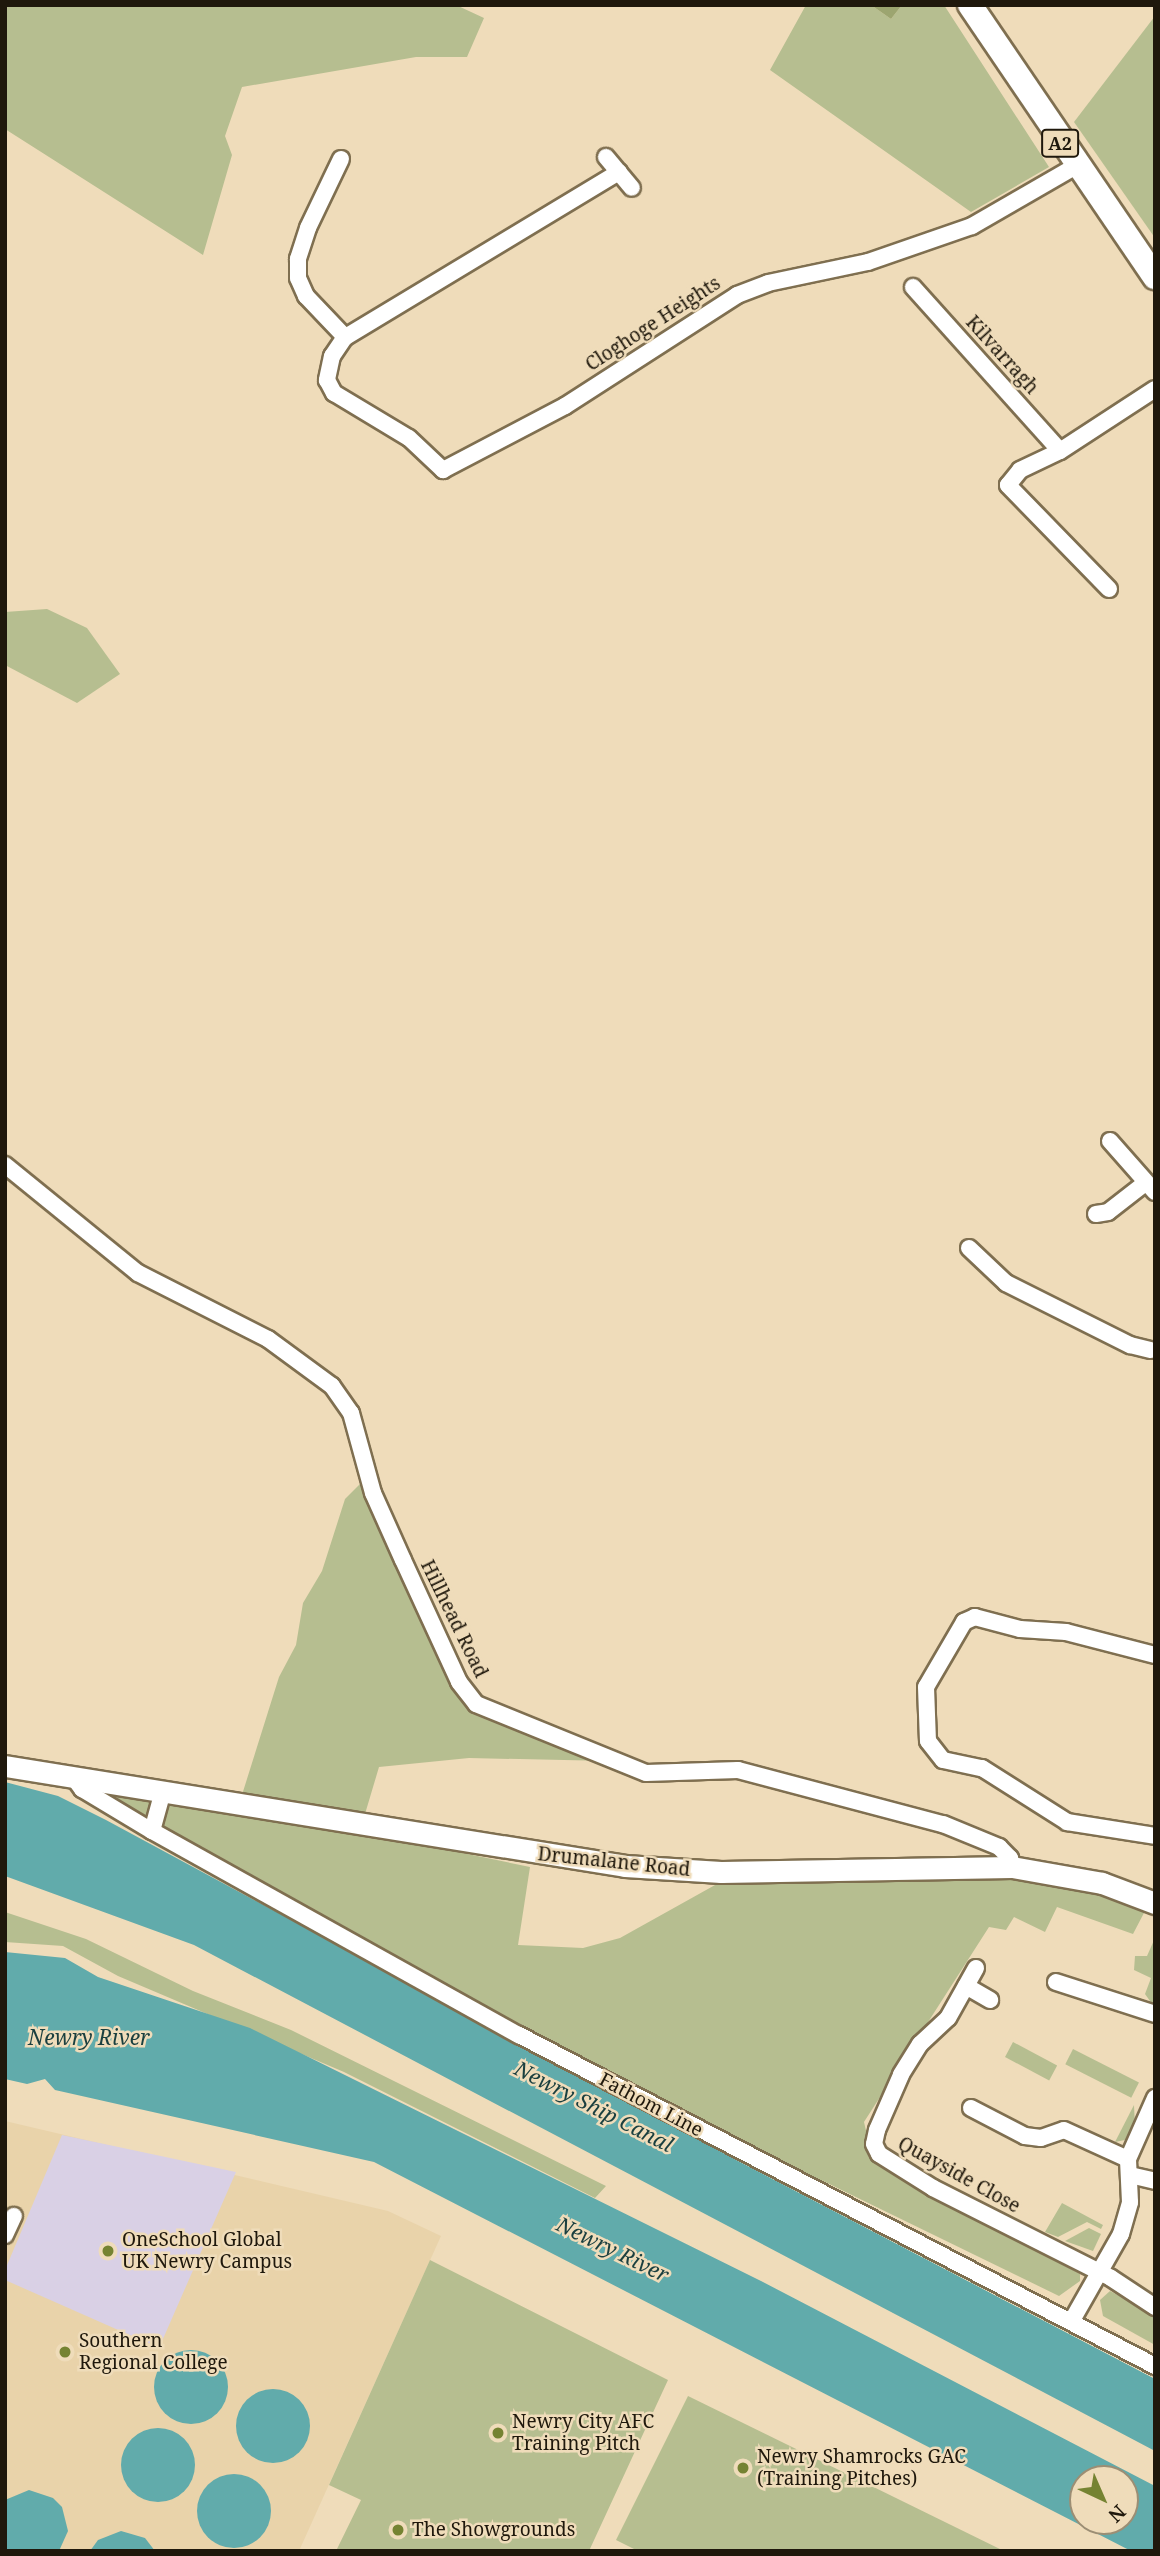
<!DOCTYPE html>
<style>
body{margin:0}
#map{position:relative;width:1160px;height:2556px;overflow:hidden;background:#efdcba;font-family:"Noto Serif",serif}
div>[style]{position:absolute}
.built>*{inset:0;background:#e9d3aa}
.education>*{inset:0;background:#d9d0e5}
.green>*{inset:0;background:#b6be90;transform-origin:0 0}
.forest>*{inset:0;background:#9ca570}
.water>*{inset:0;background:#61abab}
.round{border-radius:50%}
.roads{filter:drop-shadow(2px 0 #7f6f50) drop-shadow(-2px 0 #7f6f50) drop-shadow(0 2px #7f6f50) drop-shadow(0 -2px #7f6f50)}
.minor>*{height:16px;margin:-8px;padding:0 8px;transform-origin:8px;border-radius:8px;background:#fff}
.secondary>*{height:21px;margin:-10.5px;padding:0 10.5px;transform-origin:10.5px;border-radius:10.5px;background:#fff}
.primary>*{height:24px;margin:-12px;padding:0 12px;transform-origin:12px;border-radius:12px;background:#fff}
.dots>*{width:19px;height:19px;translate:-50% -50%;box-sizing:border-box;border:4px solid #efdcba;border-radius:50%}
span{translate:-50% -50%;white-space:nowrap;text-align:center;line-height:1.15;-webkit-text-stroke:5px #efdcba;paint-order:stroke}
.shield-label span{padding:2px 5px;background:#efdcba;border:2px solid;border-radius:5px;-webkit-text-stroke-width:0}
.shield-label{font-size:18px;color:#1f180c;font-weight:700}
.street-label{font-size:19px;color:#1f180c}
.poi-label{font-size:19px;color:#1f180c}
.left{translate:0 -50%;text-align:left}
.water-label{font-size:21px;color:#1a3f3f;font-style:italic}
.frame{position:absolute;inset:0;border:7px solid #1f180c;pointer-events:none}
.north{position:absolute;left:1069px;top:2465px;width:70px;height:70px;box-sizing:border-box;background:#efdcba;border:2px solid #9c8e74;border-radius:50%;rotate:136deg;font-size:19px;font-weight:700;line-height:28px;text-align:center;color:#1f180c}
.north::after{content:'';display:block;margin:auto;width:24px;height:32px;background:#758332;clip-path:polygon(50% 0,100% 100%,50% 72%,0 100%)}
</style>
<div id="map">
<div class="built">
<i style="clip-path:polygon(5px 2121px,388px 2211px,441px 2236px,299px 2551px,5px 2551px)"></i>
</div>
<div class="education">
<i style="clip-path:polygon(62px 2135px,236px 2172px,159px 2348px,5px 2280px,5px 2270px)"></i>
</div>
<div class="green">
<i style="clip-path:polygon(5px 5px,456px 5px,484px 18px,467px 57px,416px 57px,242px 87px,225px 136px,232px 155px,203px 255px,5px 129px)"></i>
<i style="clip-path:polygon(806px 5px,871px 5px,891px 19px,902px 5px,944px 5px,1049px 167px,971px 212px,770px 70px)"></i>
<i style="clip-path:polygon(1155px 16px,1155px 238px,1074px 122px)"></i>
<i style="clip-path:polygon(47px 609px,87px 628px,120px 674px,77px 703px,5px 665px,5px 612px)"></i>
<i style="clip-path:polygon(361px 1483px,463px 1689px,609px 1761px,469px 1758px,379px 1767px,365px 1814px,241px 1798px,279px 1677px,296px 1645px,303px 1603px,322px 1571px,345px 1499px)"></i>
<i style="clip-path:polygon(81px 1788px,337px 1827px,530px 1867px,518px 1945px,583px 1948px,620px 1938px,733px 1875px,1014px 1879px,1116px 1896px,1145px 1911px,1133px 1934px,1057px 1907px,1045px 1932px,1014px 1917px,1006px 1930px,989px 1927px,864px 2122px,873px 2161px,1080px 2274px,1080px 2281px,1059px 2296px,821px 2180px,814px 2191px)"></i>
<i style="clip-path:polygon(5px 1912px,86px 1939px,193px 1991px,291px 2030px,606px 2186px,595px 2198px,344px 2072px,118px 1976px,63px 1946px,5px 1942px)"></i>
<i style="clip-path:polygon(1155px 1938px,1155px 2008px,1145px 1994px,1151px 1978px,1134px 1970px,1135px 1956px,1147px 1956px)"></i>
<i style="left:1013px;top:2042px;width:50px;height:17px;rotate:28deg"></i>
<i style="left:1073px;top:2049px;width:74px;height:17px;rotate:27deg"></i>
<i style="clip-path:polygon(1134px 2105px,1135px 2127px,1130px 2139px,1115px 2142px)"></i>
<i style="clip-path:polygon(1062px 2203px,1103px 2225px,1101px 2229px,1087px 2222px,1058px 2237px,1045px 2232px)"></i>
<i style="clip-path:polygon(1089px 2228px,1101px 2234px,1093px 2251px,1065px 2241px)"></i>
<i style="clip-path:polygon(430px 2260px,668px 2380px,589px 2551px,336px 2551px,361px 2500px,329px 2485px)"></i>
<i style="clip-path:polygon(1110px 2291px,1155px 2315px,1155px 2345px,1103px 2316px,1100px 2300px)"></i>
<i style="clip-path:polygon(688px 2396px,1004px 2551px,638px 2551px,616px 2540px)"></i>
</div>
<div class="forest">
<i style="clip-path:polygon(871px 5px,902px 5px,891px 19px)"></i>
</div>
<div class="water">
<i style="clip-path:polygon(5px 1782px,58px 1796px,106px 1820px,738px 2161px,1155px 2379px,1155px 2451px,194px 1945px,5px 1876px)"></i>
<i style="clip-path:polygon(evenodd,5px 1952px,65px 1958px,98px 1977px,250px 2028px,761px 2281px,1155px 2486px,1155px 2551px,1131px 2551px,374px 2162px,55px 2090px,45px 2079px,27px 2084px,5px 2079px,5px 1952px,1125px 2479px,1125px 2521px,1083px 2521px,1083px 2479px,1125px 2479px)"></i>
<i class="round" style="left:154px;top:2350px;width:74px;height:74px"></i>
<i class="round" style="left:236px;top:2389px;width:74px;height:74px"></i>
<i class="round" style="left:121px;top:2428px;width:74px;height:74px"></i>
<i class="round" style="left:197px;top:2474px;width:74px;height:74px"></i>
<i style="clip-path:polygon(29px 2490px,53px 2498px,62px 2507px,68px 2531px,59px 2551px,5px 2551px,5px 2500px)"></i>
<i style="clip-path:polygon(121px 2531px,145px 2538px,155px 2551px,90px 2551px,98px 2540px)"></i>
</div>
<div class="roads">
<div class="minor">
<i style="left:606px;top:157px;width:40px;rotate:50deg"></i>
<i style="left:341px;top:159px;width:76px;rotate:115.6deg"></i>
<i style="left:308px;top:228px;width:33px;rotate:108deg"></i>
<i style="left:298px;top:259px;width:19px;rotate:90deg"></i>
<i style="left:298px;top:278px;width:20px;rotate:66deg"></i>
<i style="left:306px;top:296px;width:57px;rotate:46.4deg"></i>
<i style="left:619px;top:172px;width:320px;rotate:148.9deg"></i>
<i style="left:345px;top:337px;width:23px;rotate:124deg"></i>
<i style="left:332px;top:356px;width:25px;rotate:102deg"></i>
<i style="left:327px;top:380px;width:15px;rotate:62deg"></i>
<i style="left:334px;top:393px;width:87px;rotate:31deg"></i>
<i style="left:409px;top:438px;width:47px;rotate:43.3deg"></i>
<i style="left:443px;top:470px;width:138px;rotate:-27.7deg"></i>
<i style="left:565px;top:406px;width:205px;rotate:-32.8deg"></i>
<i style="left:737px;top:295px;width:33px;rotate:-21deg"></i>
<i style="left:768px;top:283px;width:102px;rotate:-11.9deg"></i>
<i style="left:868px;top:262px;width:110px;rotate:-19.1deg"></i>
<i style="left:972px;top:226px;width:120px;rotate:-30deg"></i>
<i style="left:913px;top:287px;width:220px;rotate:48.1deg"></i>
<i style="left:1109px;top:589px;width:145px;rotate:-134.2deg"></i>
<i style="left:1008px;top:485px;width:19px;rotate:-51deg"></i>
<i style="left:1020px;top:470px;width:44px;rotate:-25.4deg"></i>
<i style="left:1060px;top:451px;width:113px;rotate:-33.1deg"></i>
<i style="left:1110px;top:1141px;width:68px;rotate:48.6deg"></i>
<i style="left:5px;top:1165px;width:171px;rotate:39.1deg"></i>
<i style="left:138px;top:1273px;width:146px;rotate:26.9deg"></i>
<i style="left:268px;top:1339px;width:79px;rotate:36.3deg"></i>
<i style="left:332px;top:1386px;width:33px;rotate:55deg"></i>
<i style="left:351px;top:1413px;width:83px;rotate:74.6deg"></i>
<i style="left:373px;top:1493px;width:73px;rotate:65.9deg"></i>
<i style="left:403px;top:1560px;width:134px;rotate:65.3deg"></i>
<i style="left:459px;top:1682px;width:28px;rotate:52deg"></i>
<i style="left:476px;top:1704px;width:183px;rotate:22.1deg"></i>
<i style="left:646px;top:1773px;width:92px;rotate:-1.9deg"></i>
<i style="left:738px;top:1770px;width:212px;rotate:14.8deg"></i>
<i style="left:943px;top:1824px;width:61px;rotate:22.3deg"></i>
<i style="left:999px;top:1847px;width:16px;rotate:45deg"></i>
<i style="left:1010px;top:1858px;width:9px;rotate:77deg"></i>
<i style="left:1096px;top:1214px;width:12px;rotate:-9deg"></i>
<i style="left:1108px;top:1212px;width:46px;rotate:-37.9deg"></i>
<i style="left:969px;top:1248px;width:51px;rotate:43.4deg"></i>
<i style="left:1006px;top:1283px;width:139px;rotate:26.6deg"></i>
<i style="left:1130px;top:1345px;width:21px;rotate:14deg"></i>
<i style="left:1155px;top:1655px;width:92px;rotate:-165.5deg"></i>
<i style="left:1066px;top:1632px;width:46px;rotate:-176.3deg"></i>
<i style="left:1020px;top:1629px;width:47px;rotate:-165.1deg"></i>
<i style="left:975px;top:1617px;width:12px;rotate:156deg"></i>
<i style="left:964px;top:1622px;width:75px;rotate:120.3deg"></i>
<i style="left:926px;top:1687px;width:54px;rotate:87.9deg"></i>
<i style="left:928px;top:1741px;width:24px;rotate:52deg"></i>
<i style="left:943px;top:1760px;width:40px;rotate:12deg"></i>
<i style="left:982px;top:1768px;width:101px;rotate:32.4deg"></i>
<i style="left:1067px;top:1822px;width:89px;rotate:9deg"></i>
<i style="left:74px;top:1778px;width:14px;rotate:54deg"></i>
<i style="left:82px;top:1789px;width:82px;rotate:31deg"></i>
<i style="left:152px;top:1831px;width:420px;rotate:29.1deg"></i>
<i style="left:519px;top:2035px;width:717px;rotate:27.49deg"></i>
<i style="left:152px;top:1831px;width:41px;rotate:-74.6deg"></i>
<i style="left:976px;top:1968px;width:57px;rotate:119.2deg"></i>
<i style="left:948px;top:2018px;width:38px;rotate:137deg"></i>
<i style="left:920px;top:2044px;width:36px;rotate:122deg"></i>
<i style="left:901px;top:2075px;width:60px;rotate:113.6deg"></i>
<i style="left:877px;top:2130px;width:14px;rotate:102deg"></i>
<i style="left:874px;top:2144px;width:11px;rotate:63deg"></i>
<i style="left:879px;top:2154px;width:64px;rotate:32.2deg"></i>
<i style="left:933px;top:2188px;width:199px;rotate:26.8deg"></i>
<i style="left:1111px;top:2278px;width:53px;rotate:33.4deg"></i>
<i style="left:1056px;top:1982px;width:104px;rotate:17.9deg"></i>
<i style="left:966px;top:1986px;width:28px;rotate:30deg"></i>
<i style="left:971px;top:2108px;width:61px;rotate:27.4deg"></i>
<i style="left:1025px;top:2136px;width:16px;rotate:7deg"></i>
<i style="left:1041px;top:2138px;width:24px;rotate:-19deg"></i>
<i style="left:1064px;top:2130px;width:70px;rotate:24.4deg"></i>
<i style="left:1130px;top:2175px;width:26px;rotate:13deg"></i>
<i style="left:5px;top:2235px;width:21px;rotate:-65deg"></i>
<i style="left:1071px;top:2322px;width:101px;rotate:-60.4deg"></i>
<i style="left:1121px;top:2234px;width:33px;rotate:-74deg"></i>
<i style="left:1130px;top:2202px;width:43px;rotate:-92.7deg"></i>
<i style="left:1128px;top:2159px;width:67px;rotate:-66.1deg"></i>
</div>
<div class="secondary">
<i style="left:5px;top:1766px;width:628px;rotate:9.16deg"></i>
<i style="left:625px;top:1866px;width:96px;rotate:3.6deg"></i>
<i style="left:721px;top:1872px;width:291px;rotate:-1deg"></i>
<i style="left:1012px;top:1867px;width:91px;rotate:10.1deg"></i>
<i style="left:1102px;top:1883px;width:57px;rotate:20.7deg"></i>
</div>
<div class="primary">
<i style="left:970px;top:5px;width:329px;rotate:55.8deg"></i>
</div>
</div>
<div class="dots">
<i style="left:108px;top:2251px;background:#758332"></i>
<i style="left:65px;top:2352px;background:#758332"></i>
<i style="left:498px;top:2433px;background:#758332"></i>
<i style="left:743px;top:2468px;background:#758332"></i>
<i style="left:398px;top:2530px;background:#758332"></i>
</div>
<div class="shield-label">
<span style="left:1060px;top:143px">A2</span>
</div>
<div class="street-label">
<span style="left:653px;top:324px;rotate:-33deg">Cloghoge Heights</span>
<span style="left:1002px;top:355px;rotate:48deg">Kilvarragh</span>
<span style="left:454px;top:1619px;rotate:64deg">Hillhead Road</span>
<span style="left:614px;top:1862px;rotate:6deg">Drumalane Road</span>
<span style="left:651px;top:2105px;rotate:28deg">Fathom Line</span>
<span style="left:959px;top:2175px;rotate:29deg">Quayside Close</span>
</div>
<div class="poi-label">
<span class="left" style="left:122px;top:2251px">OneSchool Global<br>UK Newry Campus</span>
<span class="left" style="left:79px;top:2352px">Southern<br>Regional College</span>
<span class="left" style="left:512px;top:2433px">Newry City AFC<br>Training Pitch</span>
<span class="left" style="left:757px;top:2468px">Newry Shamrocks GAC<br>(Training Pitches)</span>
<span class="left" style="left:412px;top:2530px">The Showgrounds</span>
</div>
<div class="water-label">
<span style="left:89px;top:2037px">Newry River</span>
<span style="left:594px;top:2106px;rotate:27deg">Newry Ship Canal</span>
<span style="left:613px;top:2249px;rotate:26deg">Newry River</span>
</div>
<div class="frame"></div>
<div class="north">N</div>
</div>
